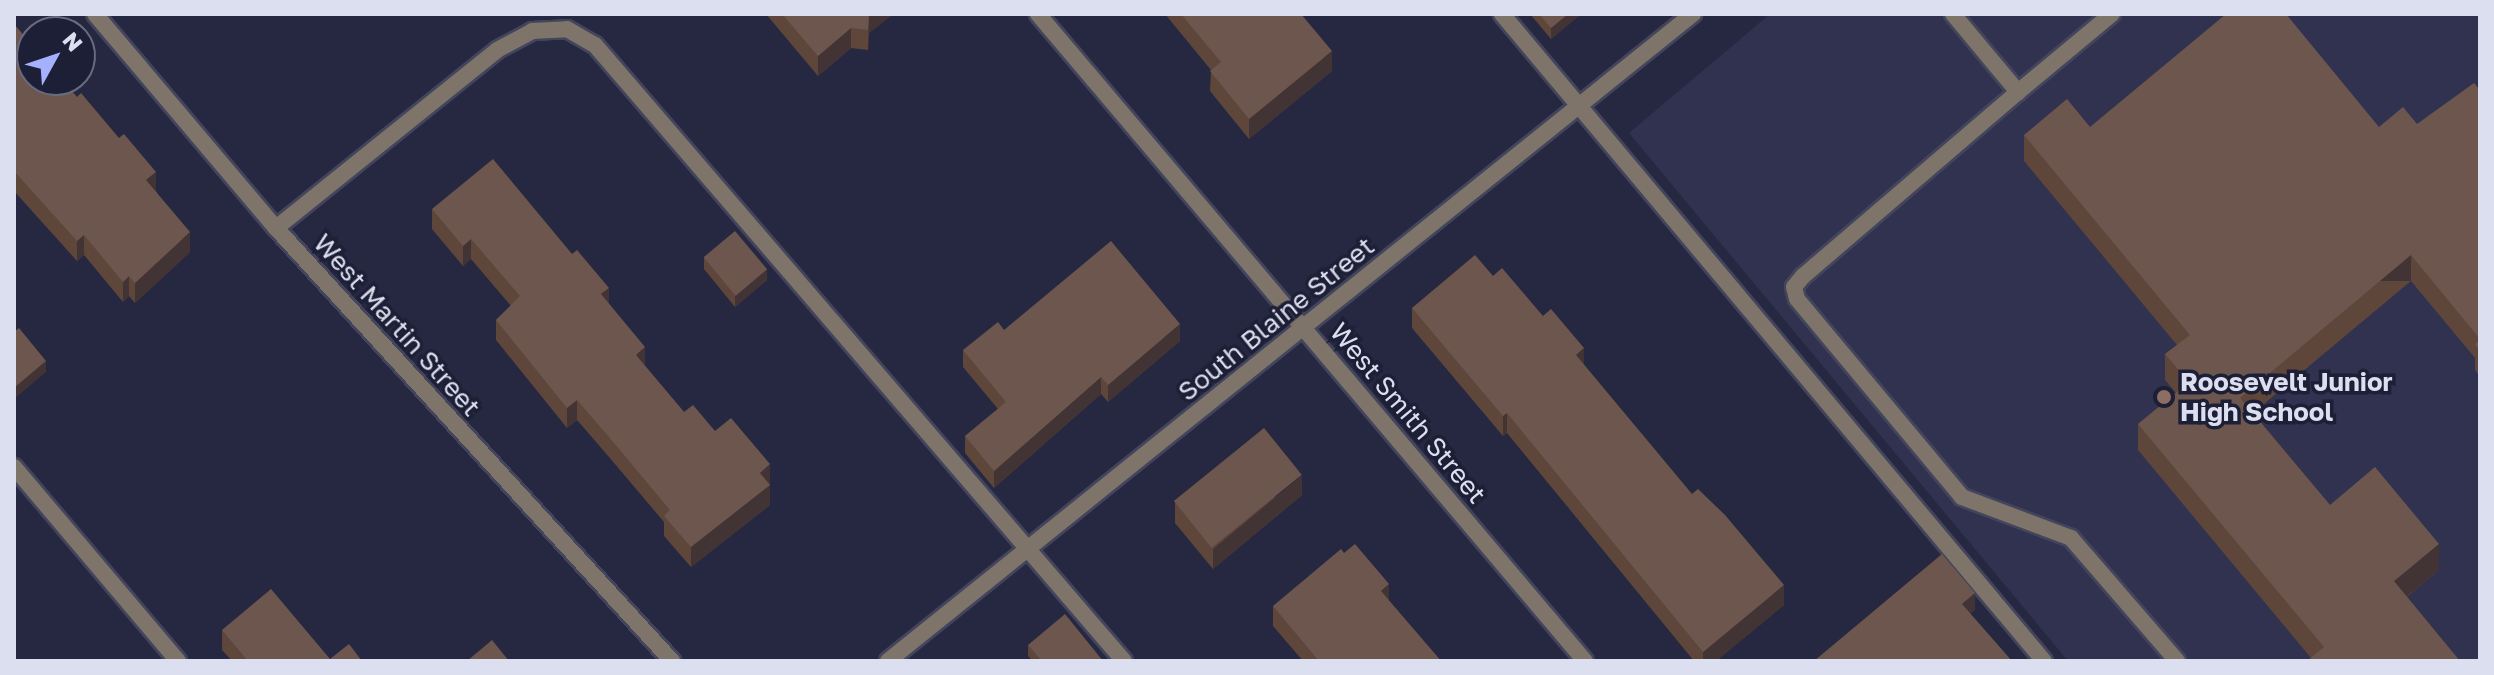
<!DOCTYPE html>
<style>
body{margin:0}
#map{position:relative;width:2494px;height:675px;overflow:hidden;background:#262841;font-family:"Golos Text",sans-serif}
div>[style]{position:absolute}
.built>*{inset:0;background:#303250}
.roads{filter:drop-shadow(2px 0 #43455d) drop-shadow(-2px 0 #43455d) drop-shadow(0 2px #43455d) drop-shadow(0 -2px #43455d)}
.service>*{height:16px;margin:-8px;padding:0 8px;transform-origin:8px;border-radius:8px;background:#7e7469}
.minor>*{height:16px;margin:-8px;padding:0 8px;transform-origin:8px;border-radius:8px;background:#7e7469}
.wall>*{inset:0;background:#5e463b}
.shaded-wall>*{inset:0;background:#423335;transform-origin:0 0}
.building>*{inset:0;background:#6c564e;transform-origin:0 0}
.dots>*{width:22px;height:22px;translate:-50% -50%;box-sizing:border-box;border:4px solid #1d1f36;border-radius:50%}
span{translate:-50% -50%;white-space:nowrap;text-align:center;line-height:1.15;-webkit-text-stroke:7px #1d1f36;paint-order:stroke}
.street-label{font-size:26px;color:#dcdfef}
.poi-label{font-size:26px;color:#dcdfef;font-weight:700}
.left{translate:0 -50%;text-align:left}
.frame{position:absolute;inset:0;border:16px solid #dcdfef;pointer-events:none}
.north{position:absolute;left:16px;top:16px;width:80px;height:80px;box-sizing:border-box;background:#1d1f36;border:2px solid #696c80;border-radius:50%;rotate:50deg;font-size:22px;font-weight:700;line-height:32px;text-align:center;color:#dcdfef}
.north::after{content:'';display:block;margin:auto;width:28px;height:36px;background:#a5b1fc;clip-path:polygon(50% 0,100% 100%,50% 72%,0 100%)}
</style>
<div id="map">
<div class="built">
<i style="clip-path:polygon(1770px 14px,2480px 14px,2480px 661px,2068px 661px,1629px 133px)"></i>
</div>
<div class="roads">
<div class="service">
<i style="left:1502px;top:14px;width:844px;rotate:50.05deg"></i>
<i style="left:1953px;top:14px;width:102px;rotate:50.2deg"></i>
<i style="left:2018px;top:92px;width:122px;rotate:-39.7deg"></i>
<i style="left:2018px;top:92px;width:283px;rotate:139.4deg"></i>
<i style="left:1803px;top:276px;width:14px;rotate:129deg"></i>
<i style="left:1794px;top:287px;width:12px;rotate:76deg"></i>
<i style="left:1797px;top:299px;width:258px;rotate:50.2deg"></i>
<i style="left:1962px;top:497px;width:116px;rotate:20.6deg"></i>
<i style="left:2071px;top:538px;width:162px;rotate:49.2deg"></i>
<i style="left:276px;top:228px;width:284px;rotate:-38.8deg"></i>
<i style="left:497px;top:50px;width:40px;rotate:-28deg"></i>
<i style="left:532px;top:31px;width:35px;rotate:-3deg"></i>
<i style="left:567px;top:29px;width:32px;rotate:30deg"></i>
<i style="left:595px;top:45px;width:812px;rotate:49.35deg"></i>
<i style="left:14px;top:467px;width:254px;rotate:49.8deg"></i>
</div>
<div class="minor">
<i style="left:95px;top:14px;width:280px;rotate:49.8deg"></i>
<i style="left:276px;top:228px;width:587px;rotate:47.56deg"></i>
<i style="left:1038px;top:14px;width:847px;rotate:49.79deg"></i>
<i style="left:888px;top:661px;width:1033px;rotate:-38.79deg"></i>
</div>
</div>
<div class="wall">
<i style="clip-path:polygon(766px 14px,893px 14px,869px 33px,868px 50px,851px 48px,818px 76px)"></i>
<i style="clip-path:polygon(1165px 14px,1301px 14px,1332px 71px,1249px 139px,1210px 91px,1211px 70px)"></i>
<i style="clip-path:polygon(1530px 14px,1581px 14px,1551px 39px)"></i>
<i style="clip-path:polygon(14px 24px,156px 191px,190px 252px,135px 303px,129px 296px,123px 302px,84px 255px,77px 261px,14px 191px)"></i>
<i style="clip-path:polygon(2480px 90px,2480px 377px,2475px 370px,2475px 358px,2411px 281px,2253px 413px,2330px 505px,2439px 570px,2407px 597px,2311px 658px,2138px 450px,2138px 424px,2176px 393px,2165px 380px,2165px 354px,2177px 345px,2024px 161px,2024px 135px,2090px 127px,2379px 127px,2417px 124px)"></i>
<i style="clip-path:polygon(432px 209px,609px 304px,645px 366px,684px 412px,715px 431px,770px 484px,770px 505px,691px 567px,664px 536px,664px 522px,609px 457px,577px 420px,567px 428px,496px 340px,496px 320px,511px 306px,471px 259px,463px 266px,432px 229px)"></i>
<i style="clip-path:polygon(704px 258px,767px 280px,735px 307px,704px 269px)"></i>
<i style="clip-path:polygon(1493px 276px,1584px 365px,1784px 605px,1716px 661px,1694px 661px,1507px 433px,1503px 436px,1412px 328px,1412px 308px)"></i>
<i style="clip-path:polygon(1004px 330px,1180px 341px,1108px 402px,1101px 394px,994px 488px,965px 453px,965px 436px,998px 409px,963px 367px,963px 350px)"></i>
<i style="clip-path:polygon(1302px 495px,1213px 569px,1175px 523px,1175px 503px)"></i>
<i style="clip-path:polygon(1389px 601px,1441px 661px,1303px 661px,1273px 626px,1273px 606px)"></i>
<i style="clip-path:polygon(222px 630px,330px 659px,362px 661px,232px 661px,222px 650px)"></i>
<i style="clip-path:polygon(1028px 645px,1103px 661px,1033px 661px,1028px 656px)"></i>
</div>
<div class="shaded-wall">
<i style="clip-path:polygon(869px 14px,893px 14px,869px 33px,868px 50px)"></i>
<i style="clip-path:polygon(1568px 14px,1581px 14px,1551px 39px,1551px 28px)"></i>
<i style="clip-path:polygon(851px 28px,851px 48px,818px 76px,818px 56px)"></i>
<i style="clip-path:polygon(1332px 51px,1332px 71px,1249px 139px,1249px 119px)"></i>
<i style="clip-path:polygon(156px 172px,156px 192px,146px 180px)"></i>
<i style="clip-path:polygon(190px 232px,190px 252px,135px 303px,135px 283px)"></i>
<i style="clip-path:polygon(84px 235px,84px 255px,77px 261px,77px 241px)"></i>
<i style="clip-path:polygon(471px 239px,471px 259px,463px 266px,463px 246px)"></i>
<i style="left:2411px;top:255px;width:26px;height:223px;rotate:90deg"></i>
<i style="clip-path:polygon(767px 269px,767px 280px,735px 307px,735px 296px)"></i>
<i style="clip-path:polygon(129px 276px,129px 296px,123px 302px,123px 282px)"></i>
<i style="clip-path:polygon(609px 288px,609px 308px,601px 294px)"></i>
<i style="clip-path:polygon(1180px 324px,1180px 341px,1108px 402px,1108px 385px)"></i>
<i style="clip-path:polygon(645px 347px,645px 367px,636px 355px)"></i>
<i style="clip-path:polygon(1584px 348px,1584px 368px,1576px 355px)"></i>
<i style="clip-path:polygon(46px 361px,46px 372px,14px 399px,14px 388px)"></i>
<i style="clip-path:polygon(1101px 377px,1101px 394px,994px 488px,994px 471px)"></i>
<i style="clip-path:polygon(577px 400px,577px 420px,567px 428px,567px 408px)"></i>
<i style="clip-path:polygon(1507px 413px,1507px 433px,1503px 436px,1503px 416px)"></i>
<i style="clip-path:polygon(770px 464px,770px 484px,766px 488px,770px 485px,770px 505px,691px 567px,691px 547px,760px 473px)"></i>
<i style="clip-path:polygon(1302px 475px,1302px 495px,1213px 569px,1213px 549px)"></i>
<i style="clip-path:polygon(2439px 544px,2439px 570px,2394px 607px,2394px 581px)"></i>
<i style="clip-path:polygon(1389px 584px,1389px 604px,1381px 591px)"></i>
<i style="clip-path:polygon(1784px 585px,1784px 605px,1716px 661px,1703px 661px,1703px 652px)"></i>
<i style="clip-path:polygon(1975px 593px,1975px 610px,1962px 621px,1962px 604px)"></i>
</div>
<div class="building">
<i style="clip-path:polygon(782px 14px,869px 14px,868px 30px,851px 28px,818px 56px)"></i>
<i style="clip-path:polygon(1181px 14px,1301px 14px,1332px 51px,1249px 119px,1210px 71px,1221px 62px)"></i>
<i style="clip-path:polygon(1539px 14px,1568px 14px,1551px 28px)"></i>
<i style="clip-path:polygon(2226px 14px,2286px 14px,2379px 127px,2403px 107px,2417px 124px,2474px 83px,2480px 90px,2480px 339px,2411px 255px,2240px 398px,2330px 505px,2375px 467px,2439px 544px,2394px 581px,2460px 661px,2307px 661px,2324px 647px,2138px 424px,2189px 382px,2165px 354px,2190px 335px,2024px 135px,2067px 99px,2090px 127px)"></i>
<i style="clip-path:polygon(14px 24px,32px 45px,32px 80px,63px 80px,77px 97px,81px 93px,119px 138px,124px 134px,156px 172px,146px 180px,190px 232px,135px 283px,129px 276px,123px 282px,84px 235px,77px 241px,14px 171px)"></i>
<i style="clip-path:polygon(493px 159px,572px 254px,577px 250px,609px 288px,601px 294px,645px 347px,636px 355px,684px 412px,693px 405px,715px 431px,731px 418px,770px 464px,760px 473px,770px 485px,691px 547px,664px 516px,670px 510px,609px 437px,577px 400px,567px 408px,496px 320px,520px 296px,471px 239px,463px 246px,432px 209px)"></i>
<i style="left:735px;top:231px;width:50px;height:41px;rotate:50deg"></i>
<i style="clip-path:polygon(1111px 241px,1180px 324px,1108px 385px,1101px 377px,994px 471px,965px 436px,1006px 402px,963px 350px,998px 322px,1004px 330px)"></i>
<i style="clip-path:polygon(1475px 255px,1493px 276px,1502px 268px,1543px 316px,1551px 309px,1584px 348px,1576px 355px,1692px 494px,1698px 489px,1725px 515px,1784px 585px,1703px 652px,1507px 413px,1503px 416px,1412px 308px)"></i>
<i style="clip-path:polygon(19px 328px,46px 361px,14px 388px,14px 332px)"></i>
<i style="clip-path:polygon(2480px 340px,2480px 351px,2475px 344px)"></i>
<i style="left:1264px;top:428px;width:60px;height:116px;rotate:51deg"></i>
<i style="clip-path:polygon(1355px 544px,1389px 584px,1381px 591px,1441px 661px,1319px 661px,1273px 606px,1341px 549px,1344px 553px)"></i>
<i style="clip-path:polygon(1942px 554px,1975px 593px,1962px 604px,2012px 661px,1814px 661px)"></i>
<i style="clip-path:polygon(271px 589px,330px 659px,349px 644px,362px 661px,248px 661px,222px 630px)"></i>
<i style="clip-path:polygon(1065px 614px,1103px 661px,1042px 661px,1028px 645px)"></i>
<i style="clip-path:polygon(492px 640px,509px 661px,467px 661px)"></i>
</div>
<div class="dots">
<i style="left:2164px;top:397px;background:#8d6e63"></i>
</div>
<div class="street-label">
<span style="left:1276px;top:319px;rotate:-39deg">South Blaine Street</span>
<span style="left:397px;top:325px;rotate:48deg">West Martin Street</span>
<span style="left:1408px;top:413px;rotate:50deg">West Smith Street</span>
</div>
<div class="poi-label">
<span class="left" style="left:2180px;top:397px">Roosevelt Junior<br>High School</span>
</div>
<div class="frame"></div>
<div class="north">N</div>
</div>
